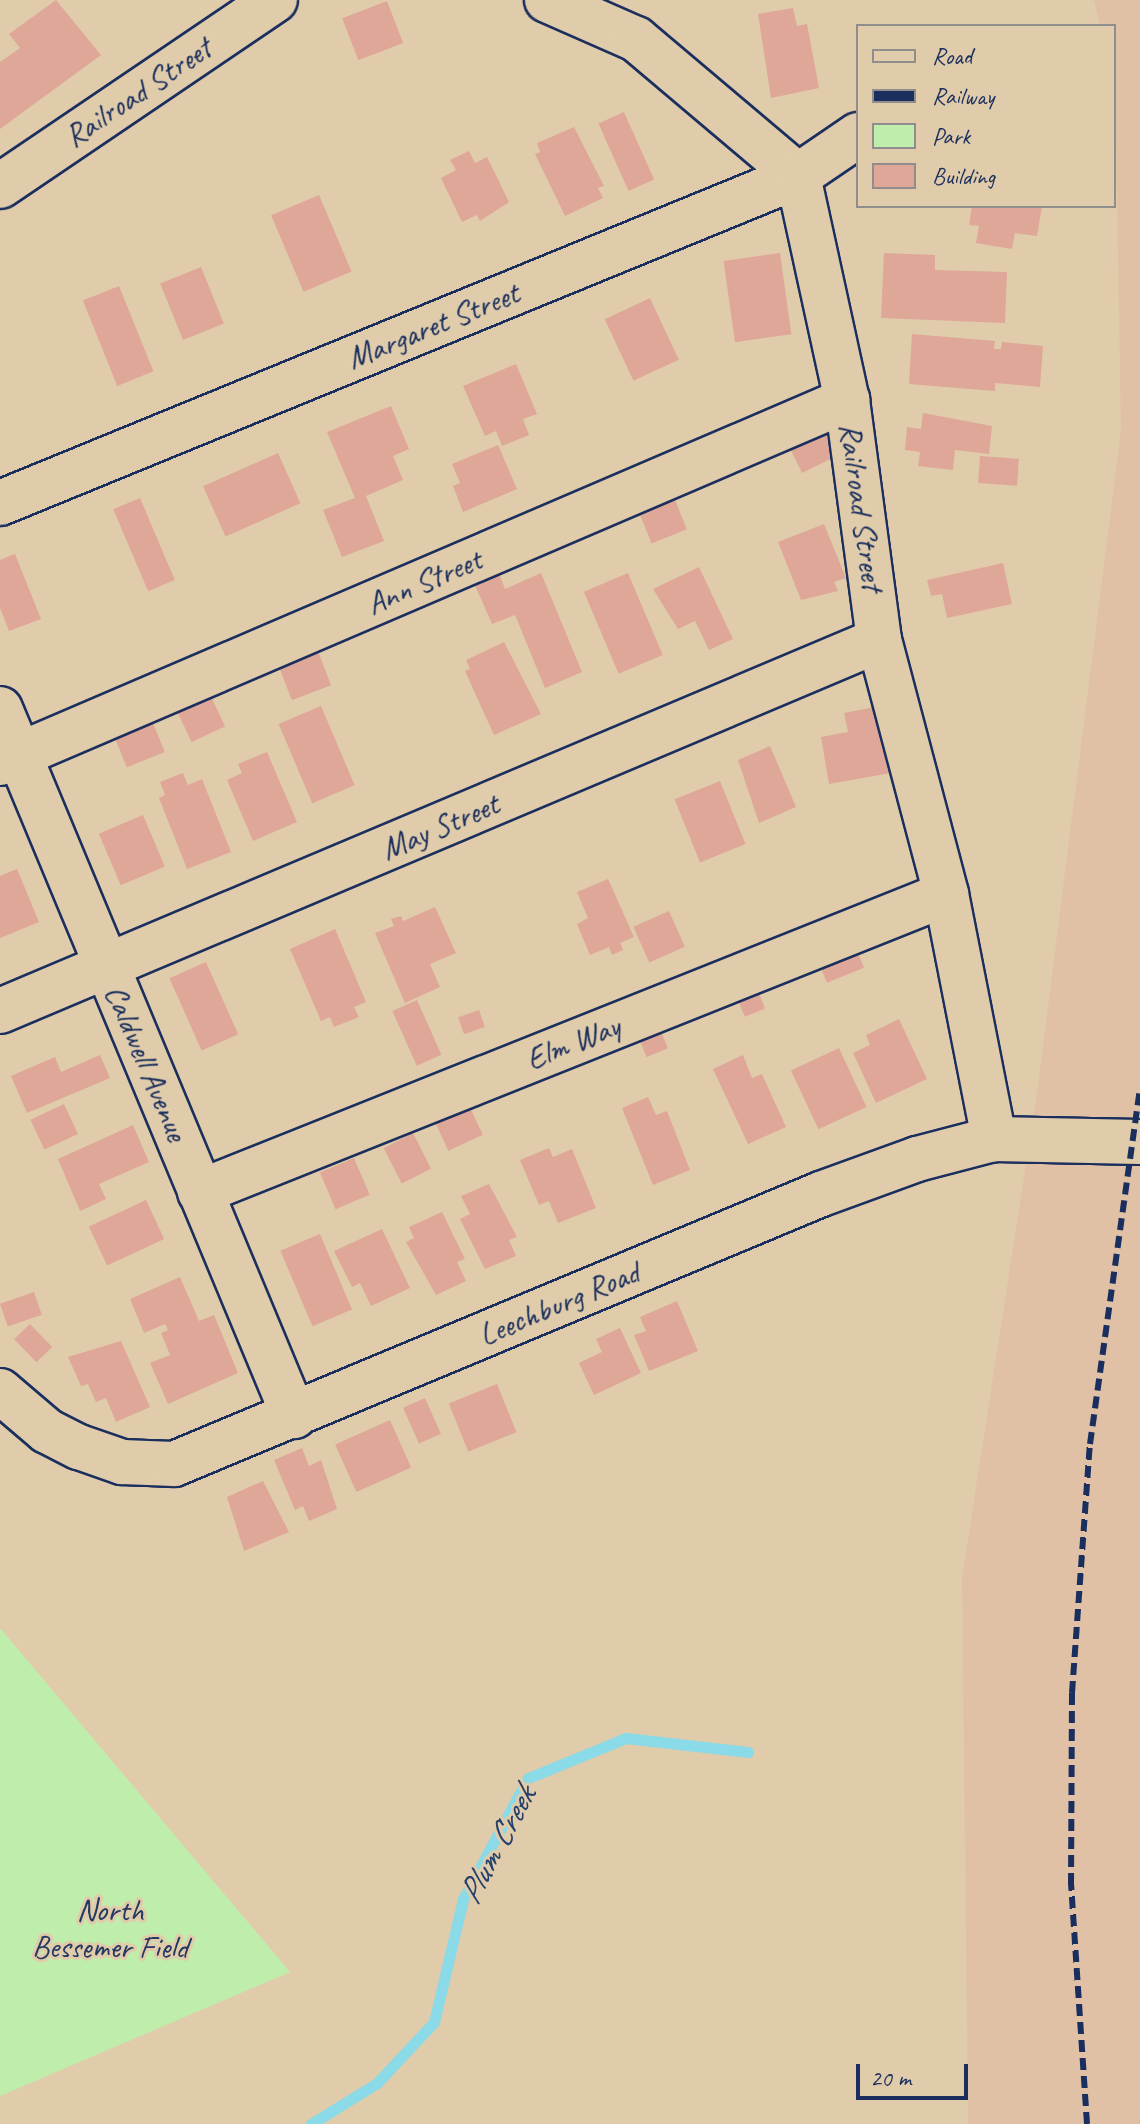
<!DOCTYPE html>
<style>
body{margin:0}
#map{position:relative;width:1140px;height:2124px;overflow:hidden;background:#e0ccaa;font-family:Caveat,sans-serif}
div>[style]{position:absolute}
.built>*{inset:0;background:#e0c1a5}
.green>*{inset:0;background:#bfeeac}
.stream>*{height:11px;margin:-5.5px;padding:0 5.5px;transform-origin:5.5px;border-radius:5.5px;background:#8adae7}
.building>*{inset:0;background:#dfa798;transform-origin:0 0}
.roads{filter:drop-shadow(2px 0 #1b2f5e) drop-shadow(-2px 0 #1b2f5e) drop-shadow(0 2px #1b2f5e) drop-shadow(0 -2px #1b2f5e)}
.minor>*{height:44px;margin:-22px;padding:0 22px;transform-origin:22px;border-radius:22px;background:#e0ccaa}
.rail>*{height:6px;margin-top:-3px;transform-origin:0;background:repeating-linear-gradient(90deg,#1b2f5e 0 12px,transparent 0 18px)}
span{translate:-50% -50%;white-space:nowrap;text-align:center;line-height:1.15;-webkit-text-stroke:6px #e0ccaa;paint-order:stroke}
.street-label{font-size:32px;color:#1b2f5e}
.park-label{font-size:32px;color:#233962}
.water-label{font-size:34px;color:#26406c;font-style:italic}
.legend{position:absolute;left:856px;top:24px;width:260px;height:184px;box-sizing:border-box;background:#e0ccaa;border:2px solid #918d8c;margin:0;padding:10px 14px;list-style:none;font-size:24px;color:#1b2f5e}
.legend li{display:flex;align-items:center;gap:16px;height:40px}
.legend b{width:40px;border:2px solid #918d8c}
.scale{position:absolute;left:856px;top:2064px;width:112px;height:36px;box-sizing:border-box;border:4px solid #1b2f5e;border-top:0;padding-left:10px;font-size:24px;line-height:28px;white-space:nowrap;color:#1b2f5e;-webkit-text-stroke:6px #e0ccaa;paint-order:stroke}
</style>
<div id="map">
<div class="built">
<i style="clip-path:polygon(1094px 0,1140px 0,1140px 2124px,968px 2124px,962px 1578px,1038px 1086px,1121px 430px,1114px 26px,1100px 26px)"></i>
</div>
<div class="green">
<i style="clip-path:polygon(0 1628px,290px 1972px,0 2096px)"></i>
</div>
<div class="stream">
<i style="left:311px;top:2124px;width:78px;rotate:-31.8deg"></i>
<i style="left:377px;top:2083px;width:83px;rotate:-46.9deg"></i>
<i style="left:434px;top:2022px;width:126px;rotate:-76.7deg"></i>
<i style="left:463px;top:1899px;width:137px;rotate:-61.8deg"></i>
<i style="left:528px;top:1778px;width:106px;rotate:-22.2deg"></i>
<i style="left:626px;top:1738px;width:123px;rotate:6.5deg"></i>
</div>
<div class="building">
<i style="clip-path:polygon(56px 0,101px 55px,0 129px,0 62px,20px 48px,9px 34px)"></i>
<i style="left:387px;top:1px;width:45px;height:48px;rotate:69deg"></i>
<i style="clip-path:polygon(793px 8px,797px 26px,807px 24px,819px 88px,771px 98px,758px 14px)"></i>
<i style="left:624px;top:112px;width:74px;height:28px;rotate:66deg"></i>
<i style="clip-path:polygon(574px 127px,604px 186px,598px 188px,603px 198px,565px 216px,535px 154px,540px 152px,537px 143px)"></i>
<i style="clip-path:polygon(469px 151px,475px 163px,487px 157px,509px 202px,480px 221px,477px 215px,462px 222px,441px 178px,456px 170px,450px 160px)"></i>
<i style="left:319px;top:195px;width:83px;height:52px;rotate:67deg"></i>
<i style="clip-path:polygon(972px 206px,1042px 206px,1037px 236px,1015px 233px,1012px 249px,976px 243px,979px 226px,969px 225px)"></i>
<i style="left:780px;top:253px;width:82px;height:57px;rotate:82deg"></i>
<i style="clip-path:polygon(884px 253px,935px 255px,935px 270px,1007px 272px,1005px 323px,881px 318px)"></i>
<i style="left:201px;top:267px;width:61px;height:44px;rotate:68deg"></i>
<i style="left:119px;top:286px;width:92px;height:39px;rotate:68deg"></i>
<i style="left:650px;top:298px;width:68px;height:50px;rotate:65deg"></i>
<i style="clip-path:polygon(912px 334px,995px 341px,994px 349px,1001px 349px,1002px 342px,1043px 346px,1040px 387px,995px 383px,995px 391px,909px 384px)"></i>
<i style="clip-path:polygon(516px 364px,537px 414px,523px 419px,529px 435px,502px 446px,496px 431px,485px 436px,463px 386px)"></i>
<i style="clip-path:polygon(391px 406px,409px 449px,393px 456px,403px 480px,366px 496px,384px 541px,342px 557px,323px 510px,355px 498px,327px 432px)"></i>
<i style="clip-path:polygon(923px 413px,992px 426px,989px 454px,955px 450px,953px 470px,918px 466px,920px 452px,905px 450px,907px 427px,921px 429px)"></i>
<i style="left:820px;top:423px;width:37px;height:38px;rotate:64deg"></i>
<i style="clip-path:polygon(498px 445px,517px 489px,463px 512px,453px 486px,460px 483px,452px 464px)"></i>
<i style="left:278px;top:453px;width:55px;height:82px;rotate:66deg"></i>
<i style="left:980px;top:456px;width:39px;height:27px;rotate:4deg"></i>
<i style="left:673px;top:495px;width:37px;height:38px;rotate:68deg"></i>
<i style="left:140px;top:498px;width:89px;height:29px;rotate:67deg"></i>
<i style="clip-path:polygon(824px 524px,846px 578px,834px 582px,838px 591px,801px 600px,778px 542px)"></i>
<i style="clip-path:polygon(15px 554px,41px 619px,9px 631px,0 608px,0 560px)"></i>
<i style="clip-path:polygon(1003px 563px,1012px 604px,947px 618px,942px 594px,931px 596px,927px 580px)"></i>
<i style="clip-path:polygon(496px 566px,505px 589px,541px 573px,582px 672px,545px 688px,515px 615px,492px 624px,471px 576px)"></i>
<i style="clip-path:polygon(699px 567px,733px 639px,709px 650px,695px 621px,678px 629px,653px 589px)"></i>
<i style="left:628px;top:573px;width:89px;height:48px;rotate:67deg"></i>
<i style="clip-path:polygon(504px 642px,541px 714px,494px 735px,465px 671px,470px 669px,466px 660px)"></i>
<i style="left:316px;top:646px;width:42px;height:42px;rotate:69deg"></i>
<i style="left:209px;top:692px;width:38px;height:37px;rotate:65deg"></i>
<i style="clip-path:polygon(890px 704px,902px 771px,829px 784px,821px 737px,848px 732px,844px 713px)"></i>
<i style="left:321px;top:706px;width:86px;height:46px;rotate:67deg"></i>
<i style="left:149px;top:713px;width:42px;height:41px;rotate:68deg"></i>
<i style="clip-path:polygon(770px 746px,796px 807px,759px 823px,738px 760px)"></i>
<i style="clip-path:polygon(267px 752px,297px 822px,253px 841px,227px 780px,242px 773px,238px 764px)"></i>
<i style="clip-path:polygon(183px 773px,188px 785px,202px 779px,231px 852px,187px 869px,159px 798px,165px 795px,160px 782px)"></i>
<i style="left:720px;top:781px;width:68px;height:49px;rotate:68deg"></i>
<i style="left:143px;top:815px;width:56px;height:48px;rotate:67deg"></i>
<i style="clip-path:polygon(17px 869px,39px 922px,0 938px,0 876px)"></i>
<i style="clip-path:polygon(608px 879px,634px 937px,620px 943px,623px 950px,612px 955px,609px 947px,590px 955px,577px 924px,588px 918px,577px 892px)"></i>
<i style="clip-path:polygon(435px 907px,456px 953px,430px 964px,440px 987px,405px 1003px,375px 933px,394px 926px,391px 919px,401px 916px,403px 921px)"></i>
<i style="left:669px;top:911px;width:39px;height:39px;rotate:66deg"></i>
<i style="clip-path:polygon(335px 929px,366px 1002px,354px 1007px,359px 1017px,334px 1027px,330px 1017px,321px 1021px,290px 949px)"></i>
<i style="left:852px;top:938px;width:32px;height:40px;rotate:68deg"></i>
<i style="left:206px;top:962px;width:79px;height:40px;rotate:66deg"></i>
<i style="left:752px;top:976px;width:35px;height:22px;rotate:68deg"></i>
<i style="left:417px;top:1000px;width:60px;height:27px;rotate:66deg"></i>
<i style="left:479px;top:1010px;width:18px;height:22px;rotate:71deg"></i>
<i style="left:654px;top:1014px;width:37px;height:23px;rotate:68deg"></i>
<i style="clip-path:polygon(899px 1019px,927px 1079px,876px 1103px,853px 1053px,870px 1045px,866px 1035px)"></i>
<i style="left:839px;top:1048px;width:65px;height:53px;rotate:65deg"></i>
<i style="clip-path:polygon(100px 1055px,110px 1078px,27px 1113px,11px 1076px,55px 1057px,61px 1072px)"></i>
<i style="clip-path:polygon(743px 1055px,752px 1078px,762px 1074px,786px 1127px,748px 1144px,713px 1069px)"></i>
<i style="clip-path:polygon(648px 1097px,656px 1115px,667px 1111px,690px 1170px,653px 1185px,622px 1108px)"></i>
<i style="left:468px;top:1103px;width:35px;height:38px;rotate:65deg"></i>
<i style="left:64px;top:1104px;width:33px;height:37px;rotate:65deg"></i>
<i style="clip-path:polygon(133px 1125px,149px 1162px,99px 1184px,106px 1199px,80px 1211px,58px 1159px)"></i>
<i style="left:413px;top:1133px;width:40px;height:33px;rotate:63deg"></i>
<i style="clip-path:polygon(549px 1148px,553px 1157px,572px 1149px,596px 1208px,558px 1223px,549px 1201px,539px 1205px,520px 1160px)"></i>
<i style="left:354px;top:1158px;width:40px;height:37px;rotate:67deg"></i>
<i style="clip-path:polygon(489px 1184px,517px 1237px,509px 1240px,516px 1256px,485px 1269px,460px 1219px,470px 1214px,461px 1196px)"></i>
<i style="left:146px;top:1200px;width:43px;height:63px;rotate:65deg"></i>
<i style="clip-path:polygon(442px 1212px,465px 1259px,457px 1262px,466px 1281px,436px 1295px,406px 1242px,414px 1238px,409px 1227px)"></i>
<i style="clip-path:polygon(382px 1229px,410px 1288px,371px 1306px,360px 1283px,352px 1287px,334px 1251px)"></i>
<i style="left:320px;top:1234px;width:82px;height:43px;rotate:67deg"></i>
<i style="clip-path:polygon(180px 1277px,199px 1321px,214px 1315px,238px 1373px,168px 1404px,150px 1363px,170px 1355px,161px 1333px,168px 1330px,165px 1324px,144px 1333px,130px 1299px)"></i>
<i style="left:34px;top:1292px;width:24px;height:36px;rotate:71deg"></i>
<i style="clip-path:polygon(677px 1301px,698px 1351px,649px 1371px,634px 1335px,646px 1331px,640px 1317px)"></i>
<i style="left:30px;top:1324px;width:32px;height:22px;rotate:46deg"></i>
<i style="clip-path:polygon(620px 1328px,641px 1373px,594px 1395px,579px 1363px,602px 1352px,596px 1339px)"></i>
<i style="clip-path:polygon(121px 1341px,150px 1407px,116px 1422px,106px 1398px,96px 1402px,88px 1384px,81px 1386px,68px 1357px)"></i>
<i style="left:497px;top:1384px;width:52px;height:52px;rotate:68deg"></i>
<i style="left:425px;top:1398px;width:39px;height:24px;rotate:66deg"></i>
<i style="left:390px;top:1420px;width:52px;height:60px;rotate:66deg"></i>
<i style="clip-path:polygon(302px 1448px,309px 1466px,321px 1460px,337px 1509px,309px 1521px,303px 1506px,295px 1510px,274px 1460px)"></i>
<i style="clip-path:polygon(263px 1481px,289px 1532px,244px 1551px,227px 1497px)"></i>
</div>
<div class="roads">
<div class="minor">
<i style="left:547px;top:0;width:97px;rotate:23.7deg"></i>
<i style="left:636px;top:39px;width:212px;rotate:40.2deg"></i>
<i style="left:798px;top:176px;width:229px;rotate:77.7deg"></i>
<i style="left:847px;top:400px;width:242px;rotate:82.4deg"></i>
<i style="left:879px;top:640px;width:263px;rotate:75.2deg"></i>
<i style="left:946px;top:894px;width:250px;rotate:78.9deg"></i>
<i style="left:0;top:186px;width:332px;rotate:-34.1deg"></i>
<i style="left:0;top:503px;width:862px;rotate:-22.28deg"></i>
<i style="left:798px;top:176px;width:73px;rotate:-34.3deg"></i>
<i style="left:0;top:709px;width:766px;rotate:67.42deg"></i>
<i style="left:0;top:763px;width:922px;rotate:-23.2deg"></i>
<i style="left:0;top:1011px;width:954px;rotate:-22.88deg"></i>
<i style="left:200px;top:1192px;width:803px;rotate:-21.77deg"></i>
<i style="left:0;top:1391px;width:62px;rotate:40.4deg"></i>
<i style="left:47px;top:1431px;width:36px;rotate:27deg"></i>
<i style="left:79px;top:1447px;width:46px;rotate:19.2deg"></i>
<i style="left:122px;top:1462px;width:52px;rotate:2.2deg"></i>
<i style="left:174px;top:1464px;width:701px;rotate:-22.65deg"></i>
<i style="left:821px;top:1194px;width:102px;rotate:-20deg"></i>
<i style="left:917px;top:1159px;width:80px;rotate:-14.6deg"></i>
<i style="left:994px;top:1139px;width:146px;rotate:1.2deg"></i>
</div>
</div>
<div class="rail">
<i style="left:1087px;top:2124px;width:240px;rotate:-93.8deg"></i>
<i style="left:1071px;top:1885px;width:192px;rotate:-89.7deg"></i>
<i style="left:1072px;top:1693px;width:250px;rotate:-85.9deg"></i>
<i style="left:1090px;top:1444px;width:360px;rotate:-82deg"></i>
</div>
<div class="street-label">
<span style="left:138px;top:93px;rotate:-34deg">Railroad Street</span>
<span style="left:433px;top:326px;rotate:-22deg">Margaret Street</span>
<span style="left:861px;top:507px;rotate:82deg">Railroad Street</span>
<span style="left:424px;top:582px;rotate:-23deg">Ann Street</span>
<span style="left:440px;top:827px;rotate:-23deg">May Street</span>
<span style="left:573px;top:1043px;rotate:-22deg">Elm Way</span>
<span style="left:146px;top:1063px;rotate:67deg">Caldwell Avenue</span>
<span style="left:559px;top:1304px;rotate:-23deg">Leechburg Road</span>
</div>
<div class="park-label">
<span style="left:110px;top:1929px">North<br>Bessemer Field</span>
</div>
<div class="water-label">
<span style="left:496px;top:1845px;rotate:-62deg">Plum Creek</span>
</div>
<ul class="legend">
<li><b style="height:10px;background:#e0ccaa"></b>Road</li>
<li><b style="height:10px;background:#1b2f5e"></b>Railway</li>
<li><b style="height:22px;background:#bfeeac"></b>Park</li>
<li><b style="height:22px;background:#dfa798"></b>Building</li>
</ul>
<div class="scale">20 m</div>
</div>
